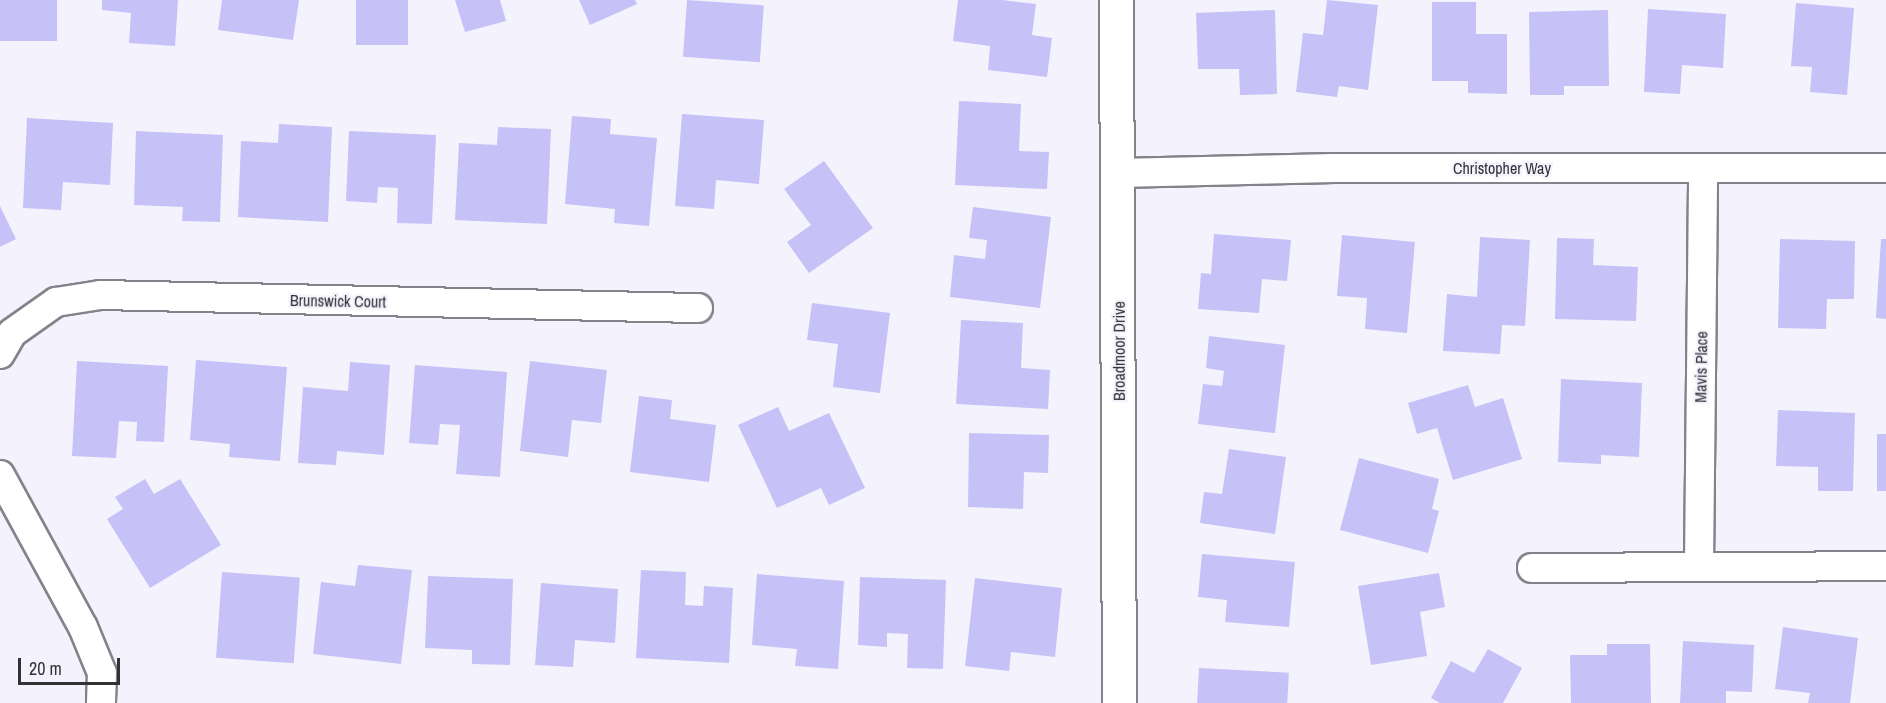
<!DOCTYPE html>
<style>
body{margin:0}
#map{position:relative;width:1886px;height:703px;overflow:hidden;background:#f4f3fd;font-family:"Archivo Narrow",sans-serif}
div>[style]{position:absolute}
.building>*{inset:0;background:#c6c1f6;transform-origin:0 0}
.roads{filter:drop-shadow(2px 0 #84838b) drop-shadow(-2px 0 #84838b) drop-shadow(0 2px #84838b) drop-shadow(0 -2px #84838b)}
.minor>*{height:28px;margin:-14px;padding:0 14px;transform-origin:14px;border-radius:14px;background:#fff}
.tertiary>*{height:33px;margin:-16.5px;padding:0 16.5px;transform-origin:16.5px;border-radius:16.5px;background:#fff}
span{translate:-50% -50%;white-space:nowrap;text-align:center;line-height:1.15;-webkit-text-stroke:4.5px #f4f3fd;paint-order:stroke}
.street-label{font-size:16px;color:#323236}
.scale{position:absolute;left:18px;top:658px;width:102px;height:27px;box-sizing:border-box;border:3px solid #323236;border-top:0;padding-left:8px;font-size:18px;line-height:21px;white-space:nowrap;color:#323236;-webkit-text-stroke:4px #f4f3fd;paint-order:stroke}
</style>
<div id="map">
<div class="building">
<i style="left:0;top:0;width:57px;height:41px"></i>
<i style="clip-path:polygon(102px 0,178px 0,175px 46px,129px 43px,131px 13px,102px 10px)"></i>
<i style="clip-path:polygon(222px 0,299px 0,293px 40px,218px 30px)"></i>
<i style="left:356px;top:0;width:52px;height:45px"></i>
<i style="clip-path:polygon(455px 0,500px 0,506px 21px,465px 32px)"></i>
<i style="clip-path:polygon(579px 0,635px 0,637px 4px,590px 25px)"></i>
<i style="left:687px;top:0;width:77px;height:57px;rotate:4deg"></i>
<i style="clip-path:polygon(958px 0,1002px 0,1036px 4px,1032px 35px,1052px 38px,1047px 77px,988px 70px,990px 46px,953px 41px)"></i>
<i style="clip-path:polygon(1327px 0,1378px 5px,1368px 90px,1339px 86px,1337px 97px,1296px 92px,1303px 33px,1323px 35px)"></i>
<i style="clip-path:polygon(1432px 2px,1476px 2px,1476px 34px,1507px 34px,1507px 94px,1468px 93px,1468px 81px,1432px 81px)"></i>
<i style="clip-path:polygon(1796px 3px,1854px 8px,1847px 95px,1810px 92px,1812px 67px,1791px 66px)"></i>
<i style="clip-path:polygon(1648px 9px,1726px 14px,1723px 68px,1682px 65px,1680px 94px,1644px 92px)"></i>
<i style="clip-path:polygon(1275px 10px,1277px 94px,1240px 95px,1239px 69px,1198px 69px,1196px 13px)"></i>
<i style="clip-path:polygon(1608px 10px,1609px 86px,1564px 86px,1564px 95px,1530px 95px,1529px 12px)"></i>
<i style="clip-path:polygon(959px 101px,1021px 104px,1019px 151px,1049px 152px,1047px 189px,955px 185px)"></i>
<i style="clip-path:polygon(682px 114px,764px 120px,759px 184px,716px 180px,714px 209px,675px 206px)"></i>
<i style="clip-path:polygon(572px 116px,611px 119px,610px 134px,657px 138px,649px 226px,614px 223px,615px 209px,565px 204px)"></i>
<i style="clip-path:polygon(27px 118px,113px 123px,110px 185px,63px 182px,61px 210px,23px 208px)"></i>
<i style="clip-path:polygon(279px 124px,332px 127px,328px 222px,238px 217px,241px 141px,278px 143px)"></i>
<i style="clip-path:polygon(498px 127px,551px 129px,547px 224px,455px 220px,459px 143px,497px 145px)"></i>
<i style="clip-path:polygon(136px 131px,223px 135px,220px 222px,182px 221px,183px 207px,134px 205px)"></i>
<i style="clip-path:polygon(349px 131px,436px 135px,432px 224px,397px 223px,398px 188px,378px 187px,377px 203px,346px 201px)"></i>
<i style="clip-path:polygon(824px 161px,873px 228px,809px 273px,787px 242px,811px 225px,784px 189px)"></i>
<i style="clip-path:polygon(0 206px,16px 239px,0 247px)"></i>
<i style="clip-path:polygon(973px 207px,1051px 217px,1040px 308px,950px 297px,954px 255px,985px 259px,987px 240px,969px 238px)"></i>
<i style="clip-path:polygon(1214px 234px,1291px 240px,1287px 281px,1262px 279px,1259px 313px,1198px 309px,1201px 273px,1211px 274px)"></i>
<i style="clip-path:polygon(1342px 235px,1415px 242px,1407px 333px,1365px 329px,1367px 298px,1337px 296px)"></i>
<i style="clip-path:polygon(1480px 237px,1530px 240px,1525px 326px,1502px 325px,1500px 354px,1443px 351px,1447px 294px,1477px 297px)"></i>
<i style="clip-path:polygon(1557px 238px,1594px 239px,1593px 265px,1638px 267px,1636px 321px,1555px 319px)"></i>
<i style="clip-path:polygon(1780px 239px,1855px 241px,1854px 299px,1827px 299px,1826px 329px,1778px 328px)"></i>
<i style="clip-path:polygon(1881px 239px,1886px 239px,1886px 319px,1876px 318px)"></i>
<i style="clip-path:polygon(812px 303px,890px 313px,880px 393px,833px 387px,838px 344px,807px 340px)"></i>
<i style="clip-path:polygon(961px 320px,1023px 323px,1021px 368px,1050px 370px,1048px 409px,956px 404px)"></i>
<i style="clip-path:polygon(1209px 336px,1285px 345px,1275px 433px,1198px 424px,1203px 384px,1222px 386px,1224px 371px,1206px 368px)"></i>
<i style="clip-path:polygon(196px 360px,287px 367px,280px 461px,229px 457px,230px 444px,190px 440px)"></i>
<i style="clip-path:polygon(77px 361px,168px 366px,164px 442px,136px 441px,137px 422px,119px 421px,116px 458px,72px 456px)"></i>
<i style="clip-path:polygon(530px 361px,607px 370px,601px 423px,572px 420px,568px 457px,520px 451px)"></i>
<i style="clip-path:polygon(350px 362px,390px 365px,384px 455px,337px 451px,336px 465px,298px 463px,303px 387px,348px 391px)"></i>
<i style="clip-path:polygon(415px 365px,507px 372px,500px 477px,456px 474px,460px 425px,440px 424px,438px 445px,409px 443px)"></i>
<i style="clip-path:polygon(1561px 379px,1642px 383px,1639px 457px,1601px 455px,1601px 464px,1558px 462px)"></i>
<i style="clip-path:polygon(1468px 385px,1475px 407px,1503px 398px,1522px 459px,1453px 480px,1437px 428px,1417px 434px,1408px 403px)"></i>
<i style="clip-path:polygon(639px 396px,672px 400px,670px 419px,716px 425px,709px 482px,630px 472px)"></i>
<i style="clip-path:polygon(778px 407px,789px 431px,829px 413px,865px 488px,829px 505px,821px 488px,777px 508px,738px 425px)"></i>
<i style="clip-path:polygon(1778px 410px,1855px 413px,1853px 491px,1818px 491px,1818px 467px,1776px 466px)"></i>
<i style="clip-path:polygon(969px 433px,1049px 435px,1048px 473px,1024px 472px,1023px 509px,968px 507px)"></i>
<i style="left:1877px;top:434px;width:9px;height:57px"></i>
<i style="clip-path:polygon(1229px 449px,1286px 457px,1275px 534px,1200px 523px,1204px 492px,1222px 494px)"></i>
<i style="clip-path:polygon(1359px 458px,1439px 479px,1432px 509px,1439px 511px,1428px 553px,1340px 530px)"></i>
<i style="clip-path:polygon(145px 479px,154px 494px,180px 479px,221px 545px,150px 588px,107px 519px,123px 509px,115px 497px)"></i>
<i style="clip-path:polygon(1202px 554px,1295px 562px,1289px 627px,1225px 622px,1227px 600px,1198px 597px)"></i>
<i style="clip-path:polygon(358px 565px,412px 570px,401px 664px,313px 654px,321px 582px,355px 586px)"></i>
<i style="clip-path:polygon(641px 570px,686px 572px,685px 605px,703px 606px,704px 586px,733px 588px,729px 663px,636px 658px)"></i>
<i style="left:222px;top:572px;width:78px;height:86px;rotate:4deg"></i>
<i style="clip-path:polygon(1439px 573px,1445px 607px,1420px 612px,1427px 656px,1371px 665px,1358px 586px)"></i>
<i style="clip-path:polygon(757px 574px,844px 581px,838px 669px,795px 666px,797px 649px,752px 645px)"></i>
<i style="clip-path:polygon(428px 576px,513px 579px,510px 665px,472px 664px,472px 650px,425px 648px)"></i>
<i style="clip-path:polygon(860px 577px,946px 580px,943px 669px,907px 668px,908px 634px,887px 633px,887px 647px,858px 645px)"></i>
<i style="clip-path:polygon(975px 578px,1062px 588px,1055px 657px,1011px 652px,1009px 671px,965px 666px)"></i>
<i style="clip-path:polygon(541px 583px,618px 589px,615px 643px,575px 640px,573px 667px,535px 665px)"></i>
<i style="clip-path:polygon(1783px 627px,1858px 638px,1850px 703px,1808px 703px,1810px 693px,1775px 689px)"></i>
<i style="clip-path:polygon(1683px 641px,1754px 645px,1752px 692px,1726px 691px,1726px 703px,1680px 703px)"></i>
<i style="clip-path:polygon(1607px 644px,1650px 644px,1651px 703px,1571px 703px,1570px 655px,1607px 655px)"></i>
<i style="clip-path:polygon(1488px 649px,1522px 668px,1503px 703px,1440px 703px,1431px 698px,1451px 661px,1474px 673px)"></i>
<i style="left:1199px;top:668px;width:90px;height:35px;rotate:3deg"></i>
</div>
<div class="roads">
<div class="minor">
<i style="left:1118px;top:173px;width:216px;rotate:-1.3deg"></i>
<i style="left:1334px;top:168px;width:552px"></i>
<i style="left:0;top:354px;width:24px;rotate:-60deg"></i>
<i style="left:12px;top:333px;width:54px;rotate:-35.2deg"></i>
<i style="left:56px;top:302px;width:45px;rotate:-9deg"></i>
<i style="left:100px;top:295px;width:598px;rotate:1.25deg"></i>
<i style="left:0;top:475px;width:173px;rotate:61.4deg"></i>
<i style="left:83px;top:627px;width:50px;rotate:67.6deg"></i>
<i style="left:102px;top:673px;width:30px;rotate:92deg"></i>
<i style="left:1699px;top:566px;width:398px;rotate:-89.4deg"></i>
<i style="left:1532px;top:568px;width:354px;rotate:-0.3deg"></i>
</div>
<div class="tertiary">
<i style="left:1116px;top:0;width:703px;rotate:89.76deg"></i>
</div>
</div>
<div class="street-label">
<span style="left:1502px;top:168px">Christopher Way</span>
<span style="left:338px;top:301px;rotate:1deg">Brunswick Court</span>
<span style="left:1119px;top:351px;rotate:-90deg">Broadmoor Drive</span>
<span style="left:1701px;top:367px;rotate:-89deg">Mavis Place</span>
</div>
<div class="scale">20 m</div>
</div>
